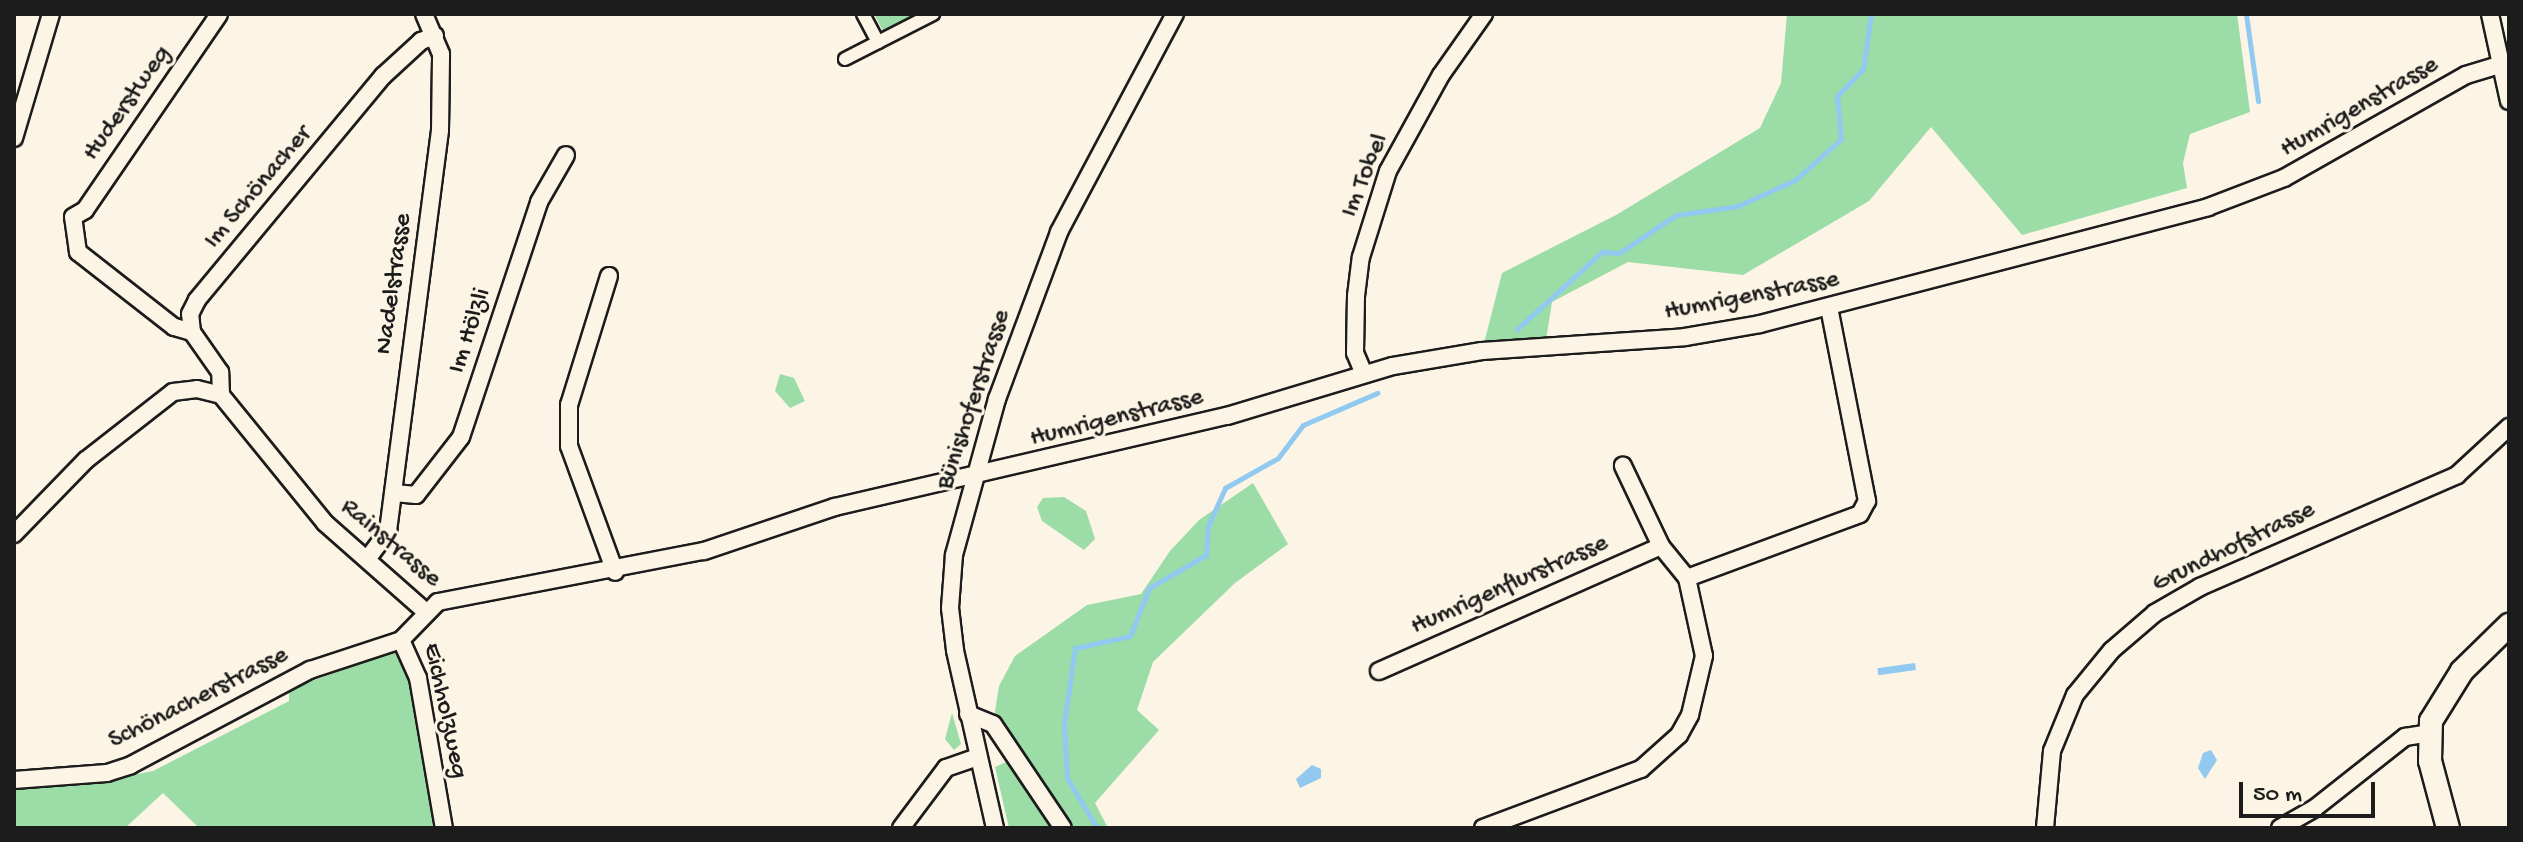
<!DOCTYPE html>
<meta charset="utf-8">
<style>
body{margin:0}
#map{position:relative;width:2523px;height:842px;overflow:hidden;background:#fcf5e5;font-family:"Gochi Hand",sans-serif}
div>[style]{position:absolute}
.green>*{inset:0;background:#9bdca7}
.water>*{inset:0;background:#91c9f0;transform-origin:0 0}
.stream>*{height:5px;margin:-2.5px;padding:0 2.5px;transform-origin:2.5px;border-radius:2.5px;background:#91c9f0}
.roads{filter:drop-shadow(2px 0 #1c1c1c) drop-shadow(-2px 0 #1c1c1c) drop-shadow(0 2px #1c1c1c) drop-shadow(0 -2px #1c1c1c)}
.pedestrian>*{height:12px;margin:-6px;padding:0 6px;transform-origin:6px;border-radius:6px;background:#fcf5e5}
.minor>*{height:16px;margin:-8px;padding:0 8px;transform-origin:8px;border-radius:8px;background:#fcf5e5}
.secondary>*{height:22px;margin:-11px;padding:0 11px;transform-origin:11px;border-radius:11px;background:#fcf5e5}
span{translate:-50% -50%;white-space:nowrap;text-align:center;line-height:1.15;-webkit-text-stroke:6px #fcf5e5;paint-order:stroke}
.street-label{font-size:26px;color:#1c1c1c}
.frame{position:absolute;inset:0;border:16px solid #1c1c1c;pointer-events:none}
.scale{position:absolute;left:2239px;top:782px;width:136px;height:36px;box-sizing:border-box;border:4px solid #1c1c1c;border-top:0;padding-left:10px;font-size:24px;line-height:28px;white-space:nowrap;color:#1c1c1c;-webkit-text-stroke:6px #fcf5e5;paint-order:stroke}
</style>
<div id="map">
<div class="green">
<i style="clip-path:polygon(874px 14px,912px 14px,913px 16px,883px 31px)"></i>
<i style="clip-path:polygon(1787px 14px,2237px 14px,2250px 112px,2190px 134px,2183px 163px,2187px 188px,2022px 235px,1931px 127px,1869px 201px,1743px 275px,1628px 262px,1552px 302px,1545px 346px,1482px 351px,1502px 273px,1616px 215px,1760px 128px,1781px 83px)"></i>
<i style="clip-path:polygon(780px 374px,794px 378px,805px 401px,790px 408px,775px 391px)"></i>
<i style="clip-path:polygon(1253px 483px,1288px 544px,1235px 583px,1153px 662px,1137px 710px,1159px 730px,1095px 803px,1108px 828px,1009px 828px,995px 767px,1015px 758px,993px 724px,999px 686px,1015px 656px,1087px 605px,1141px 594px,1170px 551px,1199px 520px)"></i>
<i style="clip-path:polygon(1064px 497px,1086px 511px,1095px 539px,1084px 550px,1042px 521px,1037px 507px,1043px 498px)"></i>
<i style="clip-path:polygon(394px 652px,408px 665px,438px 828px,199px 828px,163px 793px,125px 828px,14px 828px,14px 785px,103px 781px,153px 771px,289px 701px,289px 689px)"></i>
<i style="clip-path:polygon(952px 713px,961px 744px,954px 750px,945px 739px)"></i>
</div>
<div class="water">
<i style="left:1915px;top:663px;width:7px;height:38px;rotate:82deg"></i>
<i style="clip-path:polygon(2211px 750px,2217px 760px,2205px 779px,2198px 768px,2203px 753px)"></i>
<i style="clip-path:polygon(1312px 765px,1321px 769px,1321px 778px,1300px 788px,1296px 779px)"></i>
</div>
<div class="stream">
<i style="left:2246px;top:14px;width:88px;rotate:82.1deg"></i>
<i style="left:1517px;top:329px;width:115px;rotate:-42.2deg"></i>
<i style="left:1602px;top:252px;width:17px;rotate:3deg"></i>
<i style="left:1619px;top:253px;width:69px;rotate:-33.7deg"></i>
<i style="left:1676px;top:215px;width:63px;rotate:-8.3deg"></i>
<i style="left:1738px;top:206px;width:63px;rotate:-24.5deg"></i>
<i style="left:1795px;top:180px;width:62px;rotate:-41.7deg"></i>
<i style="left:1841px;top:139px;width:43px;rotate:-95.3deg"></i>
<i style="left:1837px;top:96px;width:37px;rotate:-46deg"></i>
<i style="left:1863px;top:69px;width:56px;rotate:-81.7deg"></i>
<i style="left:1097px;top:828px;width:58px;rotate:-121deg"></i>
<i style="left:1067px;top:778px;width:54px;rotate:-93.2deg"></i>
<i style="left:1064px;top:724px;width:77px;rotate:-81.8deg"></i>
<i style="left:1075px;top:648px;width:56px;rotate:-12.3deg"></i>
<i style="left:1130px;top:636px;width:52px;rotate:-68.4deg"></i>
<i style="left:1149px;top:588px;width:66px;rotate:-30.1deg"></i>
<i style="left:1206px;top:555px;width:29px;rotate:-86deg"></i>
<i style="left:1208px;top:526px;width:42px;rotate:-65.9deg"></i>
<i style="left:1225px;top:488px;width:61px;rotate:-29.5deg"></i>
<i style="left:1278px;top:458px;width:41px;rotate:-52.9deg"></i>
<i style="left:1303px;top:425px;width:81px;rotate:-23.4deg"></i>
</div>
<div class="roads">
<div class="pedestrian">
<i style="left:863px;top:14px;width:32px;rotate:62deg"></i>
<i style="left:845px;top:59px;width:99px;rotate:-27.1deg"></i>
</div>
<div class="minor">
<i style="left:2490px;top:14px;width:89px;rotate:77.7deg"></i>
<i style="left:14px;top:138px;width:129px;rotate:-73.4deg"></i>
<i style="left:609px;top:276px;width:135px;rotate:107.2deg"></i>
<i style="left:569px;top:405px;width:41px;rotate:90deg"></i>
<i style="left:569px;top:446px;width:134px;rotate:69.9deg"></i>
<i style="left:192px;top:332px;width:19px;rotate:-164deg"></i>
<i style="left:174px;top:327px;width:122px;rotate:-142deg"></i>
<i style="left:78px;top:252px;width:35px;rotate:-98deg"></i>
<i style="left:73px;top:217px;width:14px;rotate:-30deg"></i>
<i style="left:85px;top:210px;width:237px;rotate:-55.6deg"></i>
<i style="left:1364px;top:374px;width:23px;rotate:-113deg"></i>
<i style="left:1355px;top:353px;width:57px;rotate:-89deg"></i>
<i style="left:1356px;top:296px;width:39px;rotate:-83deg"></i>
<i style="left:1361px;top:257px;width:90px;rotate:-72.6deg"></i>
<i style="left:1388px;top:171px;width:110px;rotate:-61.1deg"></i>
<i style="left:1441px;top:75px;width:75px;rotate:-54.8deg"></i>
<i style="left:221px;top:395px;width:23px;rotate:-92deg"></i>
<i style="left:220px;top:372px;width:49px;rotate:-125deg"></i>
<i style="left:192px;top:332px;width:18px;rotate:-96deg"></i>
<i style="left:190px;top:314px;width:16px;rotate:-63deg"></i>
<i style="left:197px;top:300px;width:291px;rotate:-50.3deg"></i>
<i style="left:383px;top:76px;width:52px;rotate:-42.6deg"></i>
<i style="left:421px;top:41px;width:15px;rotate:-20deg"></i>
<i style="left:394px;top:493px;width:22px;rotate:5deg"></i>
<i style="left:416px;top:495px;width:73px;rotate:-52.2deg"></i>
<i style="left:461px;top:437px;width:248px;rotate:-71.6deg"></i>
<i style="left:539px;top:202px;width:54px;rotate:-60.1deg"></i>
<i style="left:14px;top:534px;width:103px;rotate:-45.8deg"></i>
<i style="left:86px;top:460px;width:110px;rotate:-38deg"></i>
<i style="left:173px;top:392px;width:24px;rotate:-7deg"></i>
<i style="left:197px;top:389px;width:25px;rotate:14deg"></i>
<i style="left:221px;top:395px;width:165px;rotate:50.9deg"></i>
<i style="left:325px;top:523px;width:135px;rotate:41.4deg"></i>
<i style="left:368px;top:558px;width:34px;rotate:-53deg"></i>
<i style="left:388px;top:531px;width:404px;rotate:-82.6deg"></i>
<i style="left:440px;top:130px;width:76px;rotate:-89.2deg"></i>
<i style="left:441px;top:54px;width:43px;rotate:-113deg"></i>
<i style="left:1687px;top:578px;width:184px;rotate:-20.3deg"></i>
<i style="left:1860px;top:514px;width:15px;rotate:-62deg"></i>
<i style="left:1867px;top:501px;width:197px;rotate:-101.1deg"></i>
<i style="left:401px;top:640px;width:53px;rotate:-45.8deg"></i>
<i style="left:438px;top:602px;width:271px;rotate:-10.9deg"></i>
<i style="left:704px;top:551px;width:138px;rotate:-18.6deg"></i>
<i style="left:835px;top:507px;width:402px;rotate:-13.1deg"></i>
<i style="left:1227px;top:416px;width:173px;rotate:-16.8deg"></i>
<i style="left:1393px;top:366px;width:90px;rotate:-9.6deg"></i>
<i style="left:1482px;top:351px;width:203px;rotate:-3.9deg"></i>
<i style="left:1685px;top:337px;width:76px;rotate:-9.8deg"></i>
<i style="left:1760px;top:324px;width:463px;rotate:-14.6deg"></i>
<i style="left:2208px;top:207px;width:81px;rotate:-20.9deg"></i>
<i style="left:2284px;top:178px;width:209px;rotate:-29.5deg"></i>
<i style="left:2466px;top:75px;width:45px;rotate:-16.8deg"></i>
<i style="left:401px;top:640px;width:42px;rotate:65.9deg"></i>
<i style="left:418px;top:678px;width:152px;rotate:80.2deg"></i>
<i style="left:1379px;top:671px;width:308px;rotate:-23.9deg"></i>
<i style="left:968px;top:714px;width:27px;rotate:22deg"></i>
<i style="left:993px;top:724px;width:125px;rotate:56.1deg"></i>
<i style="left:14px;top:780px;width:93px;rotate:-4.3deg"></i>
<i style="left:107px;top:773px;width:25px;rotate:-18deg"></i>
<i style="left:131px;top:765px;width:203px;rotate:-28deg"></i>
<i style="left:310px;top:670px;width:96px;rotate:-18.2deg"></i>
<i style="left:901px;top:828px;width:75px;rotate:-53.1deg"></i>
<i style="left:946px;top:768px;width:34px;rotate:-19deg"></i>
<i style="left:995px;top:828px;width:182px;rotate:-102.7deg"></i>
<i style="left:955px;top:650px;width:42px;rotate:-96.8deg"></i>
<i style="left:950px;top:608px;width:53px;rotate:-85.7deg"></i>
<i style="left:954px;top:555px;width:162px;rotate:-74.6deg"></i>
<i style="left:997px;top:399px;width:178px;rotate:-69.6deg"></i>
<i style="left:1059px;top:232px;width:247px;rotate:-62deg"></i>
<i style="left:1483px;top:828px;width:169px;rotate:-20.5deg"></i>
<i style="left:1641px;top:769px;width:51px;rotate:-41.8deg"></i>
<i style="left:1679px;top:735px;width:23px;rotate:-61deg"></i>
<i style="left:1690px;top:715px;width:61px;rotate:-76.7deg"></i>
<i style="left:1704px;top:656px;width:80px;rotate:-102.3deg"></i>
<i style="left:1687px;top:578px;width:41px;rotate:-129.1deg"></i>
<i style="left:1661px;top:546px;width:89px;rotate:-115.4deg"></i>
<i style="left:2045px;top:828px;width:77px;rotate:-84.8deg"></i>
<i style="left:2052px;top:751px;width:61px;rotate:-67.7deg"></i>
<i style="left:2075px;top:695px;width:58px;rotate:-50.6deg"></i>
<i style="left:2112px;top:650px;width:57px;rotate:-40.7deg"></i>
<i style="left:2155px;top:613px;width:52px;rotate:-30deg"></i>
<i style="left:2200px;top:587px;width:280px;rotate:-23.5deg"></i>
<i style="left:2457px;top:475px;width:71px;rotate:-42.7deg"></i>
<i style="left:2280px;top:828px;width:40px;rotate:-29.7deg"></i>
<i style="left:2315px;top:808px;width:115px;rotate:-38.3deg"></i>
<i style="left:2405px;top:737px;width:24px;rotate:-9deg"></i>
</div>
<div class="secondary">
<i style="left:2448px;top:828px;width:69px;rotate:-105deg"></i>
<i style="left:2430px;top:761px;width:40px;rotate:-88.6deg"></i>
<i style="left:2431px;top:721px;width:59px;rotate:-58.2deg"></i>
<i style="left:2462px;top:671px;width:66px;rotate:-44.4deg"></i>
</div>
</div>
<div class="street-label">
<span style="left:128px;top:104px;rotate:-55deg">Huderstweg</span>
<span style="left:2360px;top:108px;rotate:-30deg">Humrigenstrasse</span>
<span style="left:1366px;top:176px;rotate:-68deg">Im Tobel</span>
<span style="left:259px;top:188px;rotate:-50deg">Im Schönacher</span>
<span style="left:395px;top:284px;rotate:-82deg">Nadelstrasse</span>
<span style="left:1752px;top:297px;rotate:-11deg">Humrigenstrasse</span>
<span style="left:471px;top:331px;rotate:-72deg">Im Hölzli</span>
<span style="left:975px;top:400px;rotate:-72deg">Bünishoferstrasse</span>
<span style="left:1117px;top:419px;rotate:-14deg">Humrigenstrasse</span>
<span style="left:390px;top:544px;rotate:40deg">Rainstrasse</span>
<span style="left:2234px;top:548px;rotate:-26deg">Grundhofstrasse</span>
<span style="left:1510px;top:586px;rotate:-24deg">Humrigenflurstrasse</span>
<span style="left:199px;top:699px;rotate:-27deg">Schönacherstrasse</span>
<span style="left:444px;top:711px;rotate:78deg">Eichholzweg</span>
</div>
<div class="frame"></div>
<div class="scale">50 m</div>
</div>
